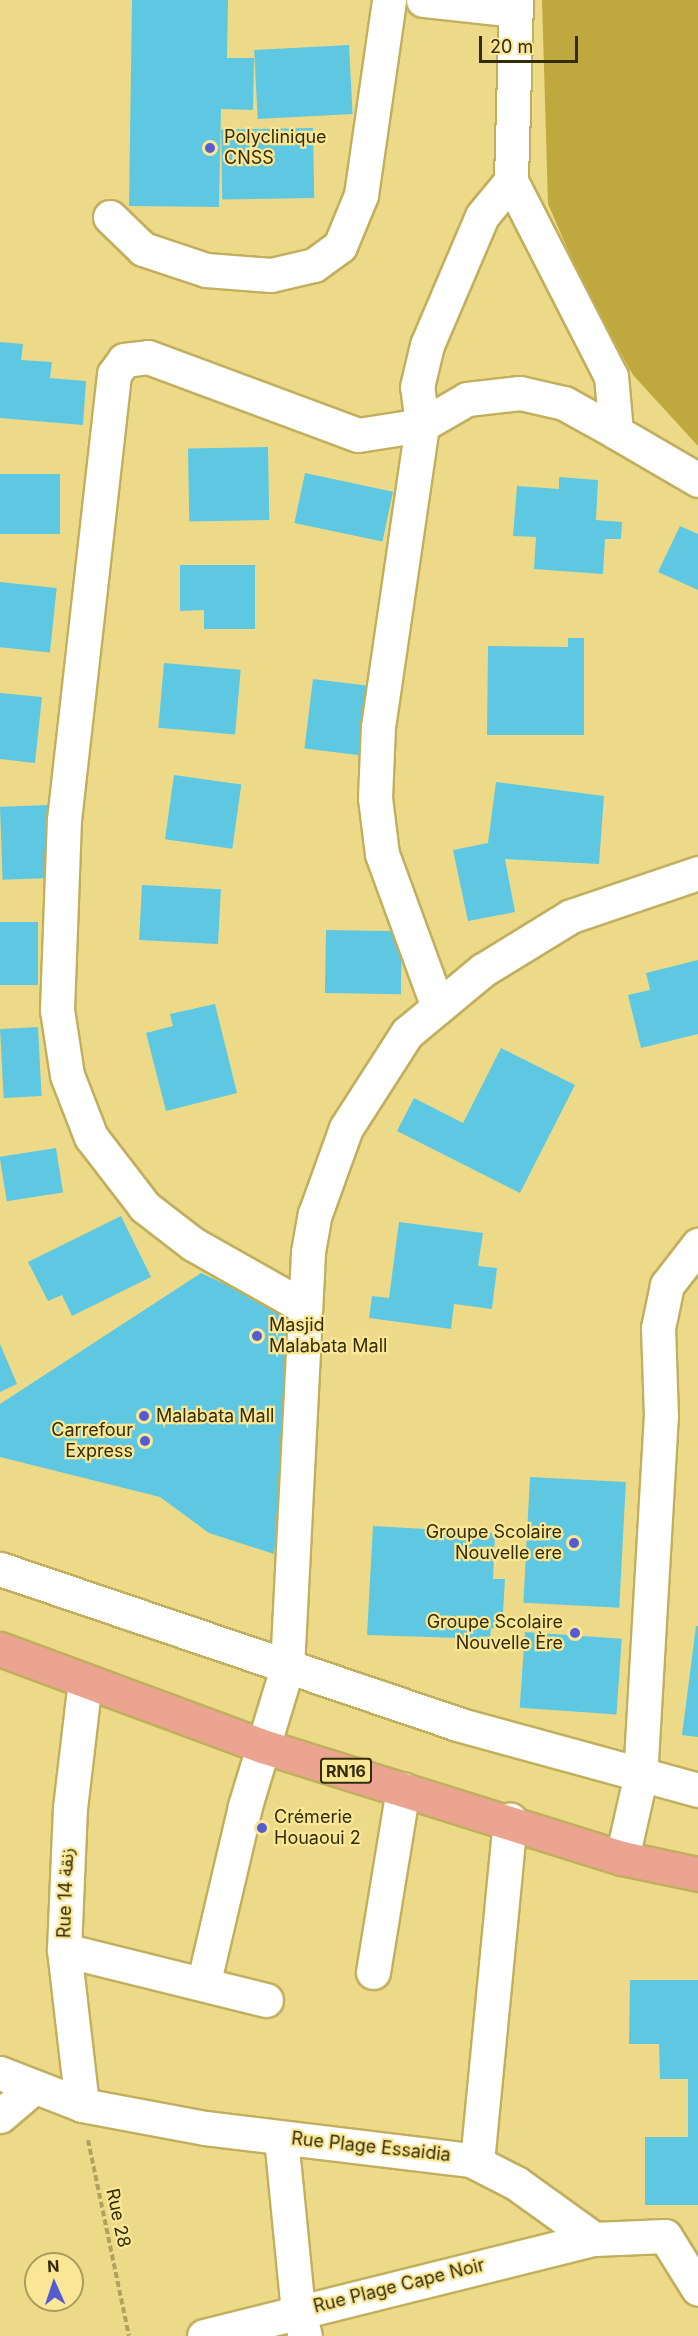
<!DOCTYPE html>
<meta charset="utf-8">
<style>
body{margin:0}
#map{position:relative;width:698px;height:2336px;overflow:hidden;background:#edda89;font-family:Inter,"Noto Sans Arabic",sans-serif}
div>[style]{position:absolute}
.green>*{inset:0;background:#bfa83d}
.building>*{inset:0;background:#5ec8e2;transform-origin:0 0}
.path>*{height:4px;margin-top:-2px;transform-origin:0;background:repeating-linear-gradient(90deg,#b2a260 0 6px,transparent 0 9px)}
.roads{filter:drop-shadow(2px 0 #c1af5e) drop-shadow(-2px 0 #c1af5e) drop-shadow(0 2px #c1af5e) drop-shadow(0 -2px #c1af5e)}
.minor>*{height:33px;margin:-16.5px;padding:0 16.5px;transform-origin:16.5px;border-radius:16.5px;background:#fff}
.major>*{height:33px;margin:-16.5px;padding:0 16.5px;transform-origin:16.5px;border-radius:16.5px;background:#eaa490}
.dots>*{width:16px;height:16px;translate:-50% -50%;box-sizing:border-box;border:3px solid #fae795;border-radius:50%}
span{translate:-50% -50%;white-space:nowrap;text-align:center;line-height:1.15;-webkit-text-stroke:4.5px #fae795;paint-order:stroke}
.shield-label span{padding:2px 4px;background:#fae795;border:2px solid;border-radius:4px;-webkit-text-stroke-width:0}
.shield-label{font-size:16px;color:#342c09;font-weight:700}
.poi-label{font-size:18px;color:#342c09}
.left{translate:0 -50%;text-align:left}
.right{translate:-100% -50%;text-align:right}
.street-label{font-size:18px;color:#342c09}
.north{position:absolute;left:24px;top:2252px;width:60px;height:60px;box-sizing:border-box;background:#fae795;border:2px solid #ab9c5d;border-radius:50%;rotate:357deg;font-size:16px;font-weight:700;line-height:24px;text-align:center;color:#342c09}
.north::after{content:'';display:block;margin:auto;width:21px;height:27px;background:#575bd2;clip-path:polygon(50% 0,100% 100%,50% 72%,0 100%)}
.scale{position:absolute;left:479px;top:36px;width:99px;height:27px;box-sizing:border-box;border:3px solid #342c09;border-top:0;padding-left:8px;font-size:18px;line-height:21px;white-space:nowrap;color:#342c09;-webkit-text-stroke:4px #fae795;paint-order:stroke}
</style>
<div id="map">
<div class="green">
<i style="clip-path:polygon(542px 0,698px 0,698px 446px,633px 375px,585px 289px,548px 204px)"></i>
</div>
<div class="building">
<i style="clip-path:polygon(132px 0,228px 0,227px 58px,254px 58px,253px 110px,221px 109px,219px 207px,129px 206px)"></i>
<i style="left:349px;top:45px;width:69px;height:95px;rotate:87deg"></i>
<i style="left:313px;top:128px;width:70px;height:92px;rotate:89deg"></i>
<i style="clip-path:polygon(0 342px,23px 344px,21px 360px,52px 362px,50px 378px,86px 381px,83px 425px,0 418px)"></i>
<i style="left:268px;top:447px;width:73px;height:80px;rotate:89deg"></i>
<i style="left:305px;top:473px;width:90px;height:51px;rotate:12deg"></i>
<i style="left:0;top:474px;width:60px;height:60px"></i>
<i style="clip-path:polygon(559px 477px,598px 480px,596px 520px,622px 522px,621px 539px,605px 539px,603px 574px,534px 569px,536px 537px,513px 536px,517px 486px,559px 489px)"></i>
<i style="clip-path:polygon(680px 526px,698px 534px,698px 590px,658px 572px)"></i>
<i style="clip-path:polygon(180px 565px,255px 565px,255px 629px,204px 629px,204px 610px,180px 611px)"></i>
<i style="left:0;top:582px;width:57px;height:65px;rotate:6deg"></i>
<i style="clip-path:polygon(568px 638px,584px 638px,584px 735px,487px 735px,488px 646px,568px 647px)"></i>
<i style="left:164px;top:663px;width:77px;height:65px;rotate:5deg"></i>
<i style="left:313px;top:679px;width:56px;height:70px;rotate:7deg"></i>
<i style="clip-path:polygon(0 693px,42px 697px,35px 763px,0 759px)"></i>
<i style="left:174px;top:775px;width:68px;height:65px;rotate:8deg"></i>
<i style="clip-path:polygon(496px 782px,604px 796px,599px 864px,505px 859px,515px 912px,468px 921px,453px 850px,488px 843px)"></i>
<i style="left:50px;top:805px;width:73px;height:50px;rotate:88deg"></i>
<i style="left:142px;top:885px;width:79px;height:55px;rotate:3deg"></i>
<i style="left:38px;top:922px;width:63px;height:38px;rotate:90deg"></i>
<i style="left:326px;top:930px;width:76px;height:63px;rotate:1deg"></i>
<i style="clip-path:polygon(698px 960px,698px 1034px,641px 1048px,628px 995px,650px 990px,646px 973px)"></i>
<i style="clip-path:polygon(215px 1004px,237px 1093px,166px 1111px,146px 1033px,173px 1026px,170px 1014px)"></i>
<i style="left:38px;top:1027px;width:69px;height:38px;rotate:87deg"></i>
<i style="clip-path:polygon(501px 1048px,575px 1085px,520px 1193px,397px 1131px,414px 1098px,463px 1123px)"></i>
<i style="left:56px;top:1148px;width:45px;height:57px;rotate:81deg"></i>
<i style="clip-path:polygon(121px 1216px,151px 1277px,72px 1316px,62px 1295px,48px 1301px,28px 1262px)"></i>
<i style="clip-path:polygon(399px 1222px,483px 1233px,478px 1266px,497px 1268px,492px 1309px,454px 1304px,451px 1329px,369px 1318px,372px 1296px,389px 1298px)"></i>
<i style="clip-path:polygon(201px 1273px,283px 1311px,291px 1358px,288px 1429px,274px 1554px,209px 1533px,160px 1497px,0 1457px,0 1404px)"></i>
<i style="clip-path:polygon(0 1344px,17px 1384px,0 1392px)"></i>
<i style="left:530px;top:1477px;width:96px;height:126px;rotate:3deg"></i>
<i style="clip-path:polygon(373px 1526px,495px 1533px,493px 1579px,505px 1579px,502px 1629px,491px 1628px,490px 1639px,367px 1635px)"></i>
<i style="clip-path:polygon(696px 1626px,698px 1626px,698px 1737px,682px 1735px)"></i>
<i style="left:525px;top:1632px;width:97px;height:76px;rotate:4deg"></i>
<i style="clip-path:polygon(630px 1980px,698px 1980px,698px 2205px,645px 2205px,645px 2137px,688px 2137px,688px 2079px,660px 2079px,659px 2044px,629px 2044px)"></i>
</div>
<div class="path">
<i style="left:88px;top:2140px;width:200px;rotate:78.2deg"></i>
</div>
<div class="roads">
<div class="minor">
<i style="left:423px;top:0;width:93px;rotate:6.2deg"></i>
<i style="left:516px;top:0;width:181px;rotate:91.6deg"></i>
<i style="left:511px;top:181px;width:219px;rotate:62.9deg"></i>
<i style="left:611px;top:376px;width:56px;rotate:84.9deg"></i>
<i style="left:616px;top:432px;width:95px;rotate:30.3deg"></i>
<i style="left:110px;top:217px;width:46px;rotate:44.1deg"></i>
<i style="left:143px;top:249px;width:66px;rotate:18.4deg"></i>
<i style="left:206px;top:270px;width:65px;rotate:4.4deg"></i>
<i style="left:271px;top:275px;width:44px;rotate:-13.1deg"></i>
<i style="left:314px;top:265px;width:32px;rotate:-36deg"></i>
<i style="left:340px;top:246px;width:55px;rotate:-67.6deg"></i>
<i style="left:361px;top:195px;width:197px;rotate:-81.8deg"></i>
<i style="left:438px;top:1007px;width:163px;rotate:-110.1deg"></i>
<i style="left:382px;top:854px;width:56px;rotate:-97.1deg"></i>
<i style="left:375px;top:798px;width:71px;rotate:-87.6deg"></i>
<i style="left:378px;top:727px;width:305px;rotate:-81.7deg"></i>
<i style="left:422px;top:425px;width:38px;rotate:-97deg"></i>
<i style="left:417px;top:387px;width:43px;rotate:-76.6deg"></i>
<i style="left:427px;top:345px;width:140px;rotate:-66.9deg"></i>
<i style="left:482px;top:216px;width:45px;rotate:-50.4deg"></i>
<i style="left:303px;top:1306px;width:126px;rotate:-150.6deg"></i>
<i style="left:193px;top:1244px;width:61px;rotate:-142.4deg"></i>
<i style="left:145px;top:1207px;width:88px;rotate:-127.6deg"></i>
<i style="left:91px;top:1137px;width:66px;rotate:-111.2deg"></i>
<i style="left:67px;top:1075px;width:66px;rotate:-98.7deg"></i>
<i style="left:57px;top:1010px;width:190px;rotate:-87.9deg"></i>
<i style="left:64px;top:820px;width:449px;rotate:-83.6deg"></i>
<i style="left:114px;top:374px;width:17px;rotate:-54deg"></i>
<i style="left:124px;top:360px;width:24px;rotate:-7deg"></i>
<i style="left:148px;top:357px;width:224px;rotate:20.4deg"></i>
<i style="left:358px;top:435px;width:65px;rotate:-8.9deg"></i>
<i style="left:422px;top:425px;width:52px;rotate:-30deg"></i>
<i style="left:467px;top:399px;width:53px;rotate:-6.5deg"></i>
<i style="left:520px;top:393px;width:45px;rotate:12.8deg"></i>
<i style="left:564px;top:403px;width:60px;rotate:29.1deg"></i>
<i style="left:0;top:1569px;width:483px;rotate:18.7deg"></i>
<i style="left:457px;top:1724px;width:250px;rotate:15.3deg"></i>
<i style="left:622px;top:1858px;width:82px;rotate:-77.3deg"></i>
<i style="left:640px;top:1778px;width:362px;rotate:-86.7deg"></i>
<i style="left:661px;top:1417px;width:89px;rotate:-91.9deg"></i>
<i style="left:658px;top:1328px;width:44px;rotate:-78.2deg"></i>
<i style="left:667px;top:1285px;width:51px;rotate:-52.2deg"></i>
<i style="left:64px;top:1950px;width:208px;rotate:13.9deg"></i>
<i style="left:373px;top:1972px;width:185px;rotate:-80.7deg"></i>
<i style="left:204px;top:1981px;width:180px;rotate:-76.8deg"></i>
<i style="left:245px;top:1806px;width:144px;rotate:-73.1deg"></i>
<i style="left:287px;top:1668px;width:417px;rotate:-87.1deg"></i>
<i style="left:308px;top:1252px;width:39px;rotate:-80deg"></i>
<i style="left:315px;top:1214px;width:91px;rotate:-70.2deg"></i>
<i style="left:346px;top:1128px;width:113px;rotate:-57.3deg"></i>
<i style="left:407px;top:1033px;width:99px;rotate:-39.7deg"></i>
<i style="left:483px;top:970px;width:103px;rotate:-31.5deg"></i>
<i style="left:571px;top:916px;width:134px;rotate:-18.7deg"></i>
<i style="left:0;top:2073px;width:88px;rotate:21.3deg"></i>
<i style="left:82px;top:2105px;width:125px;rotate:10.6deg"></i>
<i style="left:205px;top:2128px;width:268px;rotate:6.9deg"></i>
<i style="left:471px;top:2160px;width:51px;rotate:27.1deg"></i>
<i style="left:516px;top:2183px;width:96px;rotate:35.7deg"></i>
<i style="left:594px;top:2239px;width:71px;rotate:-2.4deg"></i>
<i style="left:665px;top:2236px;width:62px;rotate:58.1deg"></i>
<i style="left:82px;top:2105px;width:156px;rotate:-96.6deg"></i>
<i style="left:64px;top:1950px;width:142px;rotate:-87.6deg"></i>
<i style="left:70px;top:1808px;width:128px;rotate:-83.3deg"></i>
<i style="left:0;top:2116px;width:43px;rotate:-40.3deg"></i>
<i style="left:281px;top:2138px;width:173px;rotate:84.4deg"></i>
<i style="left:298px;top:2310px;width:27px;rotate:75deg"></i>
<i style="left:477px;top:2162px;width:344px;rotate:-84.5deg"></i>
<i style="left:204px;top:2336px;width:402px;rotate:-14deg"></i>
</div>
<div class="major">
<i style="left:0;top:1649px;width:279px;rotate:20.3deg"></i>
<i style="left:262px;top:1746px;width:377px;rotate:17.3deg"></i>
<i style="left:622px;top:1858px;width:78px;rotate:11.9deg"></i>
</div>
</div>
<div class="dots">
<i style="left:210px;top:148px;background:#575bd2"></i>
<i style="left:257px;top:1336px;background:#575bd2"></i>
<i style="left:144px;top:1416px;background:#575bd2"></i>
<i style="left:145px;top:1441px;background:#575bd2"></i>
<i style="left:574px;top:1543px;background:#575bd2"></i>
<i style="left:575px;top:1633px;background:#575bd2"></i>
<i style="left:262px;top:1828px;background:#575bd2"></i>
</div>
<div class="shield-label">
<span style="left:346px;top:1771px">RN16</span>
</div>
<div class="poi-label">
<span class="left" style="left:224px;top:148px">Polyclinique<br>CNSS</span>
<span class="left" style="left:269px;top:1336px">Masjid<br>Malabata Mall</span>
<span class="left" style="left:156px;top:1416px">Malabata Mall</span>
<span class="right" style="left:133px;top:1441px">Carrefour<br>Express</span>
<span class="right" style="left:562px;top:1543px">Groupe Scolaire<br>Nouvelle ere</span>
<span class="right" style="left:563px;top:1633px">Groupe Scolaire<br>Nouvelle Ère</span>
<span class="left" style="left:274px;top:1828px">Crémerie<br>Houaoui 2</span>
</div>
<div class="street-label">
<span style="left:66px;top:1893px;rotate:-88deg">Rue 14 زنقة</span>
<span style="left:371px;top:2147px;rotate:6deg">Rue Plage Essaidia</span>
<span style="left:118px;top:2218px;rotate:78deg">Rue 28</span>
<span style="left:399px;top:2286px;rotate:-14deg">Rue Plage Cape Noir</span>
</div>
<div class="north">N</div>
<div class="scale">20 m</div>
</div>
